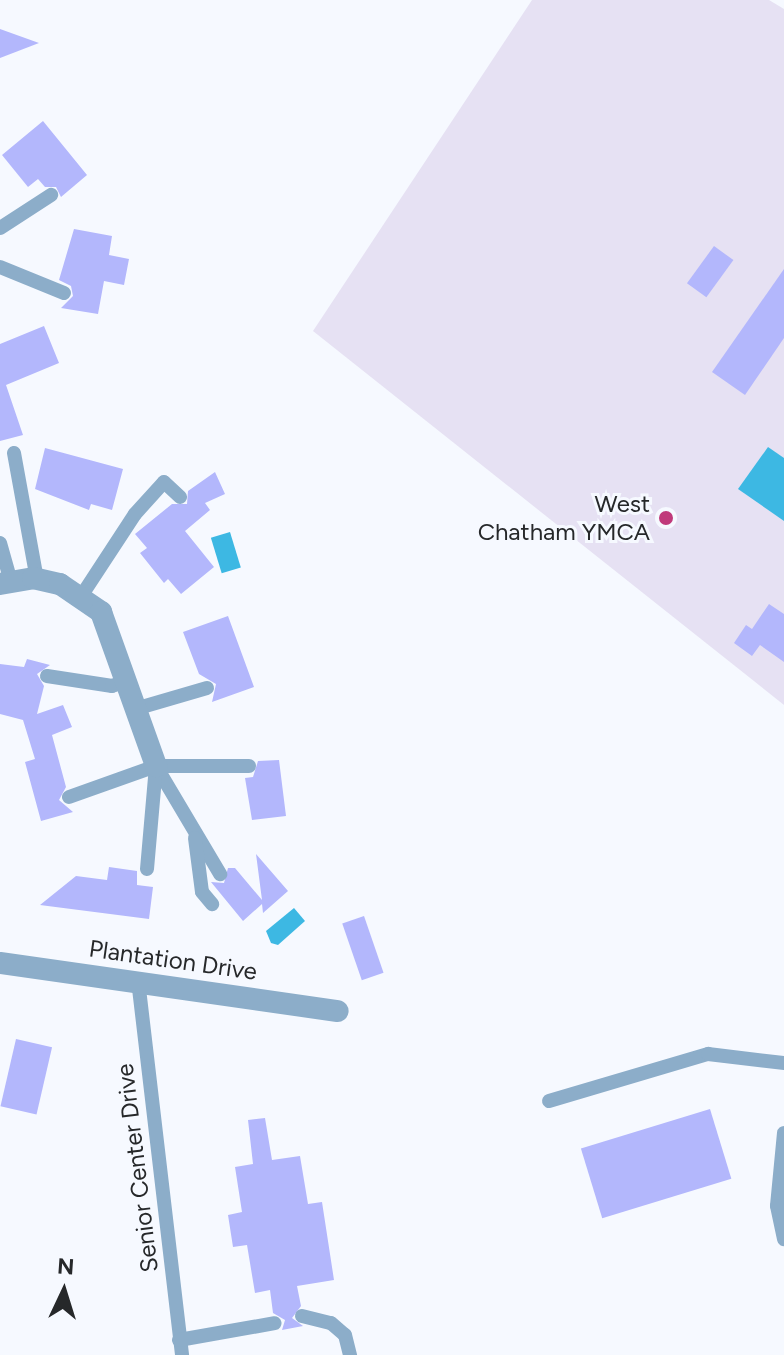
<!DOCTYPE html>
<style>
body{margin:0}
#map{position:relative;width:784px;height:1355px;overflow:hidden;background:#f6f9ff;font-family:Figtree,sans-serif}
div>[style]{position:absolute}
.green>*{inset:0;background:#e6e1f3}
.water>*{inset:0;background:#3db8e3;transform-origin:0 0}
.building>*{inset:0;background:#b3b7fc;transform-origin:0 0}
.service>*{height:14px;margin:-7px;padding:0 7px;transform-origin:7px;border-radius:7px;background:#8cadc9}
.minor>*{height:22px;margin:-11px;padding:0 11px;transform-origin:11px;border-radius:11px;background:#8cadc9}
.dots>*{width:22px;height:22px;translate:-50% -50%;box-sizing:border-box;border:4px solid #f6f9ff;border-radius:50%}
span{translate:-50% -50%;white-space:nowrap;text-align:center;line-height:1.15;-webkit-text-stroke:6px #f6f9ff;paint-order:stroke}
.poi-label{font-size:24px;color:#26282a}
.right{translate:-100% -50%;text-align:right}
.street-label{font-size:24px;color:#26282a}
.north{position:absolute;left:24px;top:1251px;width:80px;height:80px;-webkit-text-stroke:6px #f6f9ff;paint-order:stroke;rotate:4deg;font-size:22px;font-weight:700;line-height:32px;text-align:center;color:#26282a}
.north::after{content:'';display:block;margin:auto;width:28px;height:36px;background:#26282a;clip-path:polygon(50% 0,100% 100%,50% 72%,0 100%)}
</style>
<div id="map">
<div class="green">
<i style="clip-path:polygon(532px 0,769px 0,784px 9px,784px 705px,313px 331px)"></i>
</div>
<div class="water">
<i style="clip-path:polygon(768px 447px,784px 458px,784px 521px,738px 489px)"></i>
<i style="left:230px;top:532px;width:37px;height:20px;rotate:73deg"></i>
<i style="clip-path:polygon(294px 908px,305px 921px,278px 945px,271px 943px,266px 931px)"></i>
</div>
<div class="building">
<i style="clip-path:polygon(0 29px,39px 43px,0 58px)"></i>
<i style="clip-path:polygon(43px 121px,87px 175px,61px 197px,56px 187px,45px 187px,38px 179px,28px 187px,2px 155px)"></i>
<i style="clip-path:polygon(74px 229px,112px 236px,109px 255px,129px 259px,124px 285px,104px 281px,98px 314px,61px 308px,73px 296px,71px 286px,59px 280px)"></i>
<i style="left:714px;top:246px;width:24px;height:46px;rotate:36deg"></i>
<i style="clip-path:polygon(784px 269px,784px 338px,745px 395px,712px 372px)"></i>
<i style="clip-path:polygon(44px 326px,59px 363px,6px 385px,23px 435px,0 441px,0 344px)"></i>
<i style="clip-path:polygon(45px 448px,123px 469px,112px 510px,91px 504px,89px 510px,35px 489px)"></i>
<i style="clip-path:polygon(215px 472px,225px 494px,205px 503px,210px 510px,185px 531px,214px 567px,181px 594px,168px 579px,164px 583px,140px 553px,147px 548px,135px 534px,172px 504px,187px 504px,188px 491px)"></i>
<i style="clip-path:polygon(769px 604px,784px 614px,784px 662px,760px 645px,752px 656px,734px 643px,746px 625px,752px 629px)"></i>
<i style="clip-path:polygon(228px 616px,254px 687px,212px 702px,216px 684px,199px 674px,183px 632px)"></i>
<i style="clip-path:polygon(27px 659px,50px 665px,37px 674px,44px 686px,37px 714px,63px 705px,72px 727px,52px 735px,66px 787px,59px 800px,73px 812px,41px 821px,25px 762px,35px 759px,23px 720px,0 714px,0 664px,24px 667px)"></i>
<i style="clip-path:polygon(279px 760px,286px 816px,252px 820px,245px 778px,253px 777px,258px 761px)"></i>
<i style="clip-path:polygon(256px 854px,288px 891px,263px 913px,262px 904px,243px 921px,211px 882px,224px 883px,228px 868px,235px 868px,262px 900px)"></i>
<i style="clip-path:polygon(109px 867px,137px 871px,137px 885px,153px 887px,149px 919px,40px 905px,76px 876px,107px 880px)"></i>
<i style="left:364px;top:916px;width:60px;height:23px;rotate:71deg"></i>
<i style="left:16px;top:1039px;width:37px;height:69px;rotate:13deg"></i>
<i style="left:710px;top:1109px;width:73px;height:135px;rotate:73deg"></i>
<i style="clip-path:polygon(265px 1118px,272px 1160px,300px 1156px,308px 1204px,322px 1202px,334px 1280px,297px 1286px,301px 1306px,292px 1318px,303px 1326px,282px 1330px,285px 1320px,273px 1313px,270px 1290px,255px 1293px,247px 1245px,233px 1247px,228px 1215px,242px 1212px,235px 1167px,253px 1164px,248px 1120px)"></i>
</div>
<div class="service">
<i style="left:0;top:228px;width:61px;rotate:-32.9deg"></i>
<i style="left:0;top:267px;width:69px;rotate:22.1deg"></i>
<i style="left:14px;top:453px;width:128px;rotate:79.7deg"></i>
<i style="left:0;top:543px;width:41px;rotate:74.2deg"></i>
<i style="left:80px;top:598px;width:100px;rotate:-56.8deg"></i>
<i style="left:135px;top:514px;width:43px;rotate:-47.8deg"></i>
<i style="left:164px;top:482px;width:22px;rotate:43deg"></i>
<i style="left:47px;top:676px;width:66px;rotate:8.7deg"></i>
<i style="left:112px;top:686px;width:15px;rotate:-20deg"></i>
<i style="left:135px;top:709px;width:75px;rotate:-16.3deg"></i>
<i style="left:156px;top:766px;width:126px;rotate:59.3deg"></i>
<i style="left:69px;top:797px;width:92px;rotate:-19.6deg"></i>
<i style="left:156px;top:766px;width:93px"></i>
<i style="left:195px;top:838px;width:54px;rotate:82.6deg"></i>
<i style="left:202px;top:892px;width:16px;rotate:50deg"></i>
<i style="left:147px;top:869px;width:102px;rotate:-85deg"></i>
<i style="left:138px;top:980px;width:378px;rotate:83.3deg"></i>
<i style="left:549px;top:1101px;width:166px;rotate:-16.5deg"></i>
<i style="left:708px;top:1054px;width:77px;rotate:6.8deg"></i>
<i style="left:784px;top:1133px;width:73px;rotate:95.5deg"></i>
<i style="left:777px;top:1206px;width:34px;rotate:78deg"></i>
<i style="left:302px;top:1316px;width:30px;rotate:14deg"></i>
<i style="left:331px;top:1323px;width:18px;rotate:41deg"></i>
<i style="left:345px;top:1335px;width:21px;rotate:76deg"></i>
<i style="left:179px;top:1340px;width:97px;rotate:-10deg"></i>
</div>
<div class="minor">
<i style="left:0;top:584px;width:34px;rotate:-10deg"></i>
<i style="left:33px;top:578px;width:28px;rotate:13deg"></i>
<i style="left:60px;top:584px;width:50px;rotate:34.3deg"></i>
<i style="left:101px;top:612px;width:164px;rotate:70.3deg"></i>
<i style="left:0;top:963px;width:341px;rotate:8.1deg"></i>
</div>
<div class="dots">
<i style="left:666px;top:518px;background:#c03a7b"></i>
</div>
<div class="poi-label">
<span class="right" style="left:650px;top:518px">West<br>Chatham YMCA</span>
</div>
<div class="street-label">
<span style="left:173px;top:960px;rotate:8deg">Plantation Drive</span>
<span style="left:137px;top:1168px;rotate:-97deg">Senior Center Drive</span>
</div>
<div class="north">N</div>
</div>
